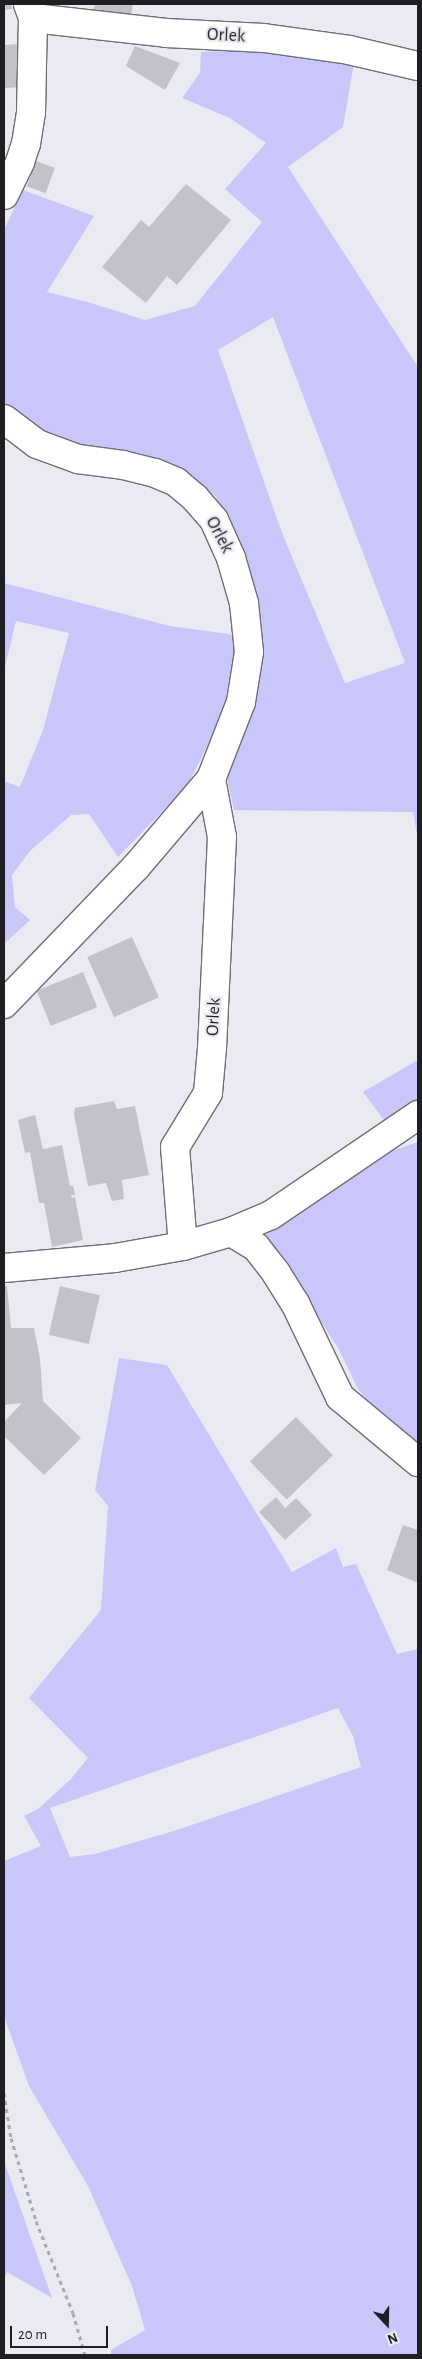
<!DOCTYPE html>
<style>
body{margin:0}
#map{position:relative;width:422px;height:2359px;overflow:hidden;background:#eaeaf3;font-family:"Alegreya Sans",sans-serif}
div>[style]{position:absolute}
.green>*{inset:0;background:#c9c6f9}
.building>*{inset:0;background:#c2c2ca;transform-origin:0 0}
.path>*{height:3px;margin-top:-1.5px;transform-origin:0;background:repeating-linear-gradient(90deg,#aaa9b1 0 4px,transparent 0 8px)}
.roads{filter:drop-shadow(1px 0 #6f6e76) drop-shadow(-1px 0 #6f6e76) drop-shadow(0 1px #6f6e76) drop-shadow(0 -1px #6f6e76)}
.street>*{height:28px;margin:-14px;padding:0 14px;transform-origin:14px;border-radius:14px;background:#fff}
span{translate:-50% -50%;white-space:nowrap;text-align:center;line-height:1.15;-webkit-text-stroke:4.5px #eaeaf3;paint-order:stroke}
.street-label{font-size:18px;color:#1f1e22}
.frame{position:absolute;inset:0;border:5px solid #1f1e22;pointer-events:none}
.north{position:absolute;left:362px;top:2299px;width:50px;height:50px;-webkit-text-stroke:4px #eaeaf3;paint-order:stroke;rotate:159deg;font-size:14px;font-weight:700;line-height:20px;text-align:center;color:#1f1e22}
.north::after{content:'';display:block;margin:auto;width:18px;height:22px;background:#1f1e22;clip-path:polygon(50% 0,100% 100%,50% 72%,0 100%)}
.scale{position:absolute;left:10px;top:2326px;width:98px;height:22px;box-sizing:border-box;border:2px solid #1f1e22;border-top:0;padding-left:6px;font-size:15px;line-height:18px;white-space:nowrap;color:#1f1e22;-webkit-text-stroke:4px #eaeaf3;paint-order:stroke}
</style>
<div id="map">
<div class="green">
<i style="clip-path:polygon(evenodd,247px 50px,354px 63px,343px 127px,288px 167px,418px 367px,418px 840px,413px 812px,234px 810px,227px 778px,254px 703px,263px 652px,255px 590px,216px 497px,193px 478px,166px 466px,107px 455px,46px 436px,4px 405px,4px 230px,23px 190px,94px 216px,47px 292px,91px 303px,145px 320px,195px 306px,262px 222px,225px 189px,266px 143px,230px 118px,182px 98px,200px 73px,201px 52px,247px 50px,273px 317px,405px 663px,345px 683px,282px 533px,218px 350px,273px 317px)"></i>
<i style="clip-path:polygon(4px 583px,170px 626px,236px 635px,233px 682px,216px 729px,187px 786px,118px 857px,89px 814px,71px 815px,30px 851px,12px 875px,15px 907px,30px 920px,4px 944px,4px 781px,20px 787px,43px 730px,69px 633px,16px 621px,4px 671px)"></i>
<i style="clip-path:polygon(418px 1060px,418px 1102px,390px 1128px,363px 1092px)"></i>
<i style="clip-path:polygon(418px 1142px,418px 1449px,391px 1429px,358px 1389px,338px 1348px,284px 1264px,261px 1238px,374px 1157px)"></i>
<i style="clip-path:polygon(evenodd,119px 1358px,167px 1365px,292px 1572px,336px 1548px,343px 1567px,356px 1564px,397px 1654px,418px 1649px,418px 2355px,111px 2355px,111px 2350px,145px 2330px,132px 2286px,88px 2186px,29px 2086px,4px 2016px,4px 1861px,41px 1846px,24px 1816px,38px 1809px,71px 1779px,88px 1758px,29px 1698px,101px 1610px,108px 1506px,95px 1490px,119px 1358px,338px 1708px,353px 1736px,361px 1767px,177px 1830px,95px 1854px,70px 1857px,50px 1808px,338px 1708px)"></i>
<i style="clip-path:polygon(4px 2161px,52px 2298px,7px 2272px,4px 2280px)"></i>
</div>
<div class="building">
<i style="clip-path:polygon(4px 4px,11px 4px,12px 9px,4px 10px)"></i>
<i style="clip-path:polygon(95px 4px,133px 4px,130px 20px,93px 11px)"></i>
<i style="clip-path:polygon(19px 44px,23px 87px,4px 88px,4px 45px)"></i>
<i style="clip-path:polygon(135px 46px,180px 63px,165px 90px,126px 66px)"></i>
<i style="left:36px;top:161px;width:20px;height:27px;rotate:20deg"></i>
<i style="clip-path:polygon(186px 184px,231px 220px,177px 285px,167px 276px,146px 303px,102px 267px,141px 220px,149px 227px)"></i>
<i style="left:132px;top:937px;width:66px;height:49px;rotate:66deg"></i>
<i style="left:83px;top:972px;width:38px;height:50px;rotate:68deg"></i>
<i style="clip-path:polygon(114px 1101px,117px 1109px,135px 1106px,149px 1175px,122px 1180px,124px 1199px,112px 1201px,106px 1183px,88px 1186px,74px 1115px,75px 1108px)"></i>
<i style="clip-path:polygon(35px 1115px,43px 1149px,62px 1145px,70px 1186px,73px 1186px,75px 1195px,71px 1195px,72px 1198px,75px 1197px,83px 1240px,52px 1247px,44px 1203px,39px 1203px,30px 1152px,25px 1153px,18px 1120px)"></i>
<i style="clip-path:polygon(7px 1286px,11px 1328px,34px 1328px,40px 1359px,43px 1401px,81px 1438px,44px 1475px,4px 1436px,4px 1422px,22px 1403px,4px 1405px,4px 1287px)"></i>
<i style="left:60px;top:1286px;width:41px;height:50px;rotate:13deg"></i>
<i style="left:296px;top:1417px;width:53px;height:64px;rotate:46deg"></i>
<i style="clip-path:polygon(276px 1497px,285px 1508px,296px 1498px,312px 1515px,285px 1540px,259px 1512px)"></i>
<i style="clip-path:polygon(403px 1525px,418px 1530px,418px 1583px,387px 1570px)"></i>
</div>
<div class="path">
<i style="left:4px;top:2093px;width:46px;rotate:81.2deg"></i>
<i style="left:11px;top:2138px;width:87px;rotate:73.2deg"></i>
<i style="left:36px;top:2221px;width:99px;rotate:68.1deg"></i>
<i style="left:73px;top:2313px;width:44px;rotate:74.1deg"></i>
</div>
<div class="roads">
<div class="street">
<i style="left:33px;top:18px;width:134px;rotate:6.4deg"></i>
<i style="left:166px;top:33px;width:98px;rotate:2.9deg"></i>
<i style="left:264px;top:38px;width:86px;rotate:8deg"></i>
<i style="left:349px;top:50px;width:71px;rotate:13.1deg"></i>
<i style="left:4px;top:195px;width:37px;rotate:-64deg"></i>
<i style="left:20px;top:162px;width:19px;rotate:-72deg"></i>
<i style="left:26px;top:144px;width:31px;rotate:-81deg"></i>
<i style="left:31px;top:113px;width:95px;rotate:-88.8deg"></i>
<i style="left:33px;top:18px;width:15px;rotate:-110deg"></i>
<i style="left:4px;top:419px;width:41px;rotate:37.1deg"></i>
<i style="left:37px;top:444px;width:44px;rotate:20.1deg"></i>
<i style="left:78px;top:459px;width:45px;rotate:7.6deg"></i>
<i style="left:123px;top:465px;width:33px;rotate:14deg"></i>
<i style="left:155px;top:473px;width:23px;rotate:23deg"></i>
<i style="left:176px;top:482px;width:25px;rotate:40deg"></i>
<i style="left:195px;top:498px;width:29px;rotate:49deg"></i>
<i style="left:214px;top:520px;width:42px;rotate:65.9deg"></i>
<i style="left:231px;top:558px;width:47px;rotate:73.9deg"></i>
<i style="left:244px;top:603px;width:49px;rotate:84.2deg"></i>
<i style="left:249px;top:652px;width:51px;rotate:99.1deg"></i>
<i style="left:241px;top:702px;width:83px;rotate:111.3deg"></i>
<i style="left:211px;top:779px;width:59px;rotate:79.3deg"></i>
<i style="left:222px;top:837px;width:211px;rotate:92.7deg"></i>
<i style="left:212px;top:1048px;width:45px;rotate:95.1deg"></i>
<i style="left:208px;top:1093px;width:63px;rotate:121.4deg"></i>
<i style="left:175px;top:1147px;width:99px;rotate:85.4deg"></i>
<i style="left:4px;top:1004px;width:190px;rotate:-46.1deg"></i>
<i style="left:136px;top:867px;width:116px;rotate:-49.6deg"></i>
<i style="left:231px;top:1232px;width:29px;rotate:31deg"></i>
<i style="left:256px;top:1247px;width:33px;rotate:52deg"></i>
<i style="left:276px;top:1273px;width:36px;rotate:58deg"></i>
<i style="left:295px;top:1303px;width:104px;rotate:64.4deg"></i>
<i style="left:340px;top:1397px;width:102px;rotate:39.8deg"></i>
<i style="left:4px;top:1268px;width:111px;rotate:-5.1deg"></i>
<i style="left:115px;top:1258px;width:69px;rotate:-10deg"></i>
<i style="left:183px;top:1246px;width:50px;rotate:-16.3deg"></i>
<i style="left:231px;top:1232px;width:43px;rotate:-23deg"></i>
<i style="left:271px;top:1215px;width:178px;rotate:-34.2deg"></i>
</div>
</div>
<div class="street-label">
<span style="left:226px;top:36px;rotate:3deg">Orlek</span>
<span style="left:219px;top:535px;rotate:62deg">Orlek</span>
<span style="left:214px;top:1017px;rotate:-87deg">Orlek</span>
</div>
<div class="frame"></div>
<div class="north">N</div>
<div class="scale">20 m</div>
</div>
